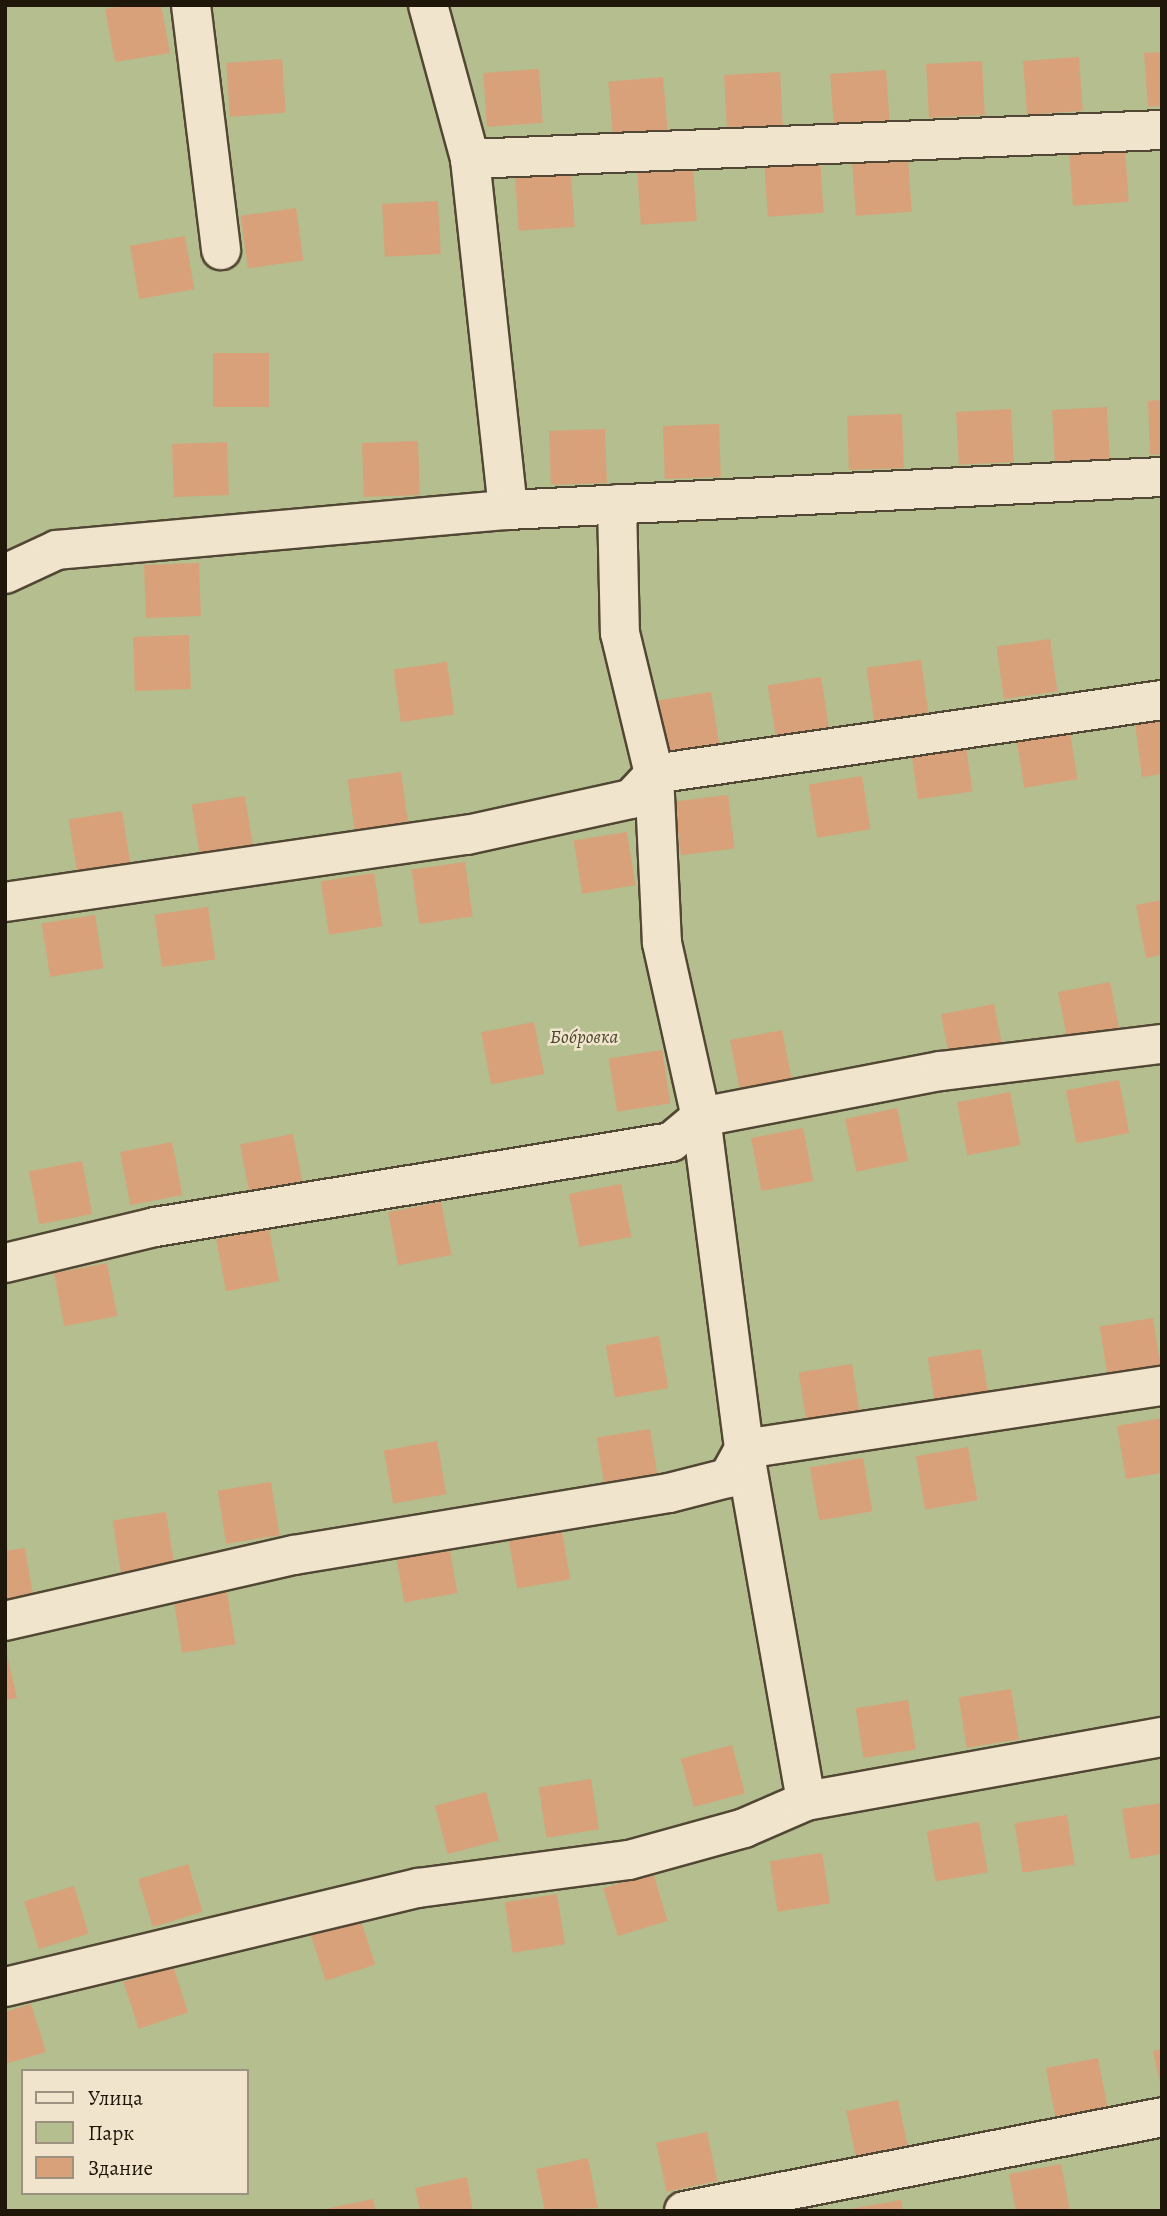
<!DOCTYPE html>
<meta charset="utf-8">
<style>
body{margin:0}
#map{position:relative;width:1167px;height:2216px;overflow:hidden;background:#ead6b1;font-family:Alegreya,serif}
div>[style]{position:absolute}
.green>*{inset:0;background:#b4be8e}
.building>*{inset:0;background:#d9a17a;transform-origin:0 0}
.roads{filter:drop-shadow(2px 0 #524734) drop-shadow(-2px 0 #524734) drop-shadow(0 2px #524734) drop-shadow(0 -2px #524734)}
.minor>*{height:38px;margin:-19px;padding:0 19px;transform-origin:19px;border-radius:19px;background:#f1e4cc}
span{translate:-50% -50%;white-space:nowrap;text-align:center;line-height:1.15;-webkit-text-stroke:5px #f1e4cc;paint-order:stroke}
.park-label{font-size:19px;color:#4c4932;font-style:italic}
.frame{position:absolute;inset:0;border:7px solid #20170b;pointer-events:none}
.legend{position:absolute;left:21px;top:2069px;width:228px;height:126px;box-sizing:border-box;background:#f1e4cc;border:2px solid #9d927f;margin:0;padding:9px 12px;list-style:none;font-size:21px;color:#20170b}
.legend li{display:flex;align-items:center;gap:14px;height:35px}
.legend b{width:35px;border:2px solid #9d927f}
</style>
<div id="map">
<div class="green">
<i style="clip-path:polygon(evenodd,5px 5px,1162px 5px,1162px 2211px,5px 2211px,5px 5px,23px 2071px,247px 2071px,247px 2193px,23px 2193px,23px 2071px)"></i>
</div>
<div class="building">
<i style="clip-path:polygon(127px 5px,161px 5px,170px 53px,115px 62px,105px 9px)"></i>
<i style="clip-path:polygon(1162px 52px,1162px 106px,1148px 107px,1144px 53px)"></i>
<i style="left:1079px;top:57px;width:54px;height:56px;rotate:86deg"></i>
<i style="left:282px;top:59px;width:54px;height:56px;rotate:86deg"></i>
<i style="left:982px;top:61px;width:54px;height:56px;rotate:87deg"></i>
<i style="left:539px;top:69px;width:54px;height:56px;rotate:86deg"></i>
<i style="left:886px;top:70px;width:53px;height:56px;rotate:86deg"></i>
<i style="left:780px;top:72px;width:54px;height:56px;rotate:87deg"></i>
<i style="left:663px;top:77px;width:54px;height:55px;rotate:85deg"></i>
<i style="left:1125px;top:148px;width:54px;height:56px;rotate:86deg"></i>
<i style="left:908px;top:158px;width:54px;height:56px;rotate:86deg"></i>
<i style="left:820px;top:159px;width:54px;height:56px;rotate:86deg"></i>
<i style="left:693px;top:167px;width:54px;height:56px;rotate:86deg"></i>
<i style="left:571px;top:174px;width:53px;height:56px;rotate:86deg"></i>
<i style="left:438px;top:201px;width:53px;height:56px;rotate:87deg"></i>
<i style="left:296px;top:208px;width:53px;height:56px;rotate:82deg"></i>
<i style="left:185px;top:236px;width:54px;height:56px;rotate:80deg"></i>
<i style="left:269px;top:353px;width:54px;height:56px;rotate:90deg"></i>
<i style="clip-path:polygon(1162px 400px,1162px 454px,1150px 455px,1148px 401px)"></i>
<i style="left:1107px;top:407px;width:54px;height:55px;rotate:87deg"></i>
<i style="left:1011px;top:409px;width:53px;height:55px;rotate:87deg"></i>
<i style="left:902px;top:414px;width:54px;height:55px;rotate:88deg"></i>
<i style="left:719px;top:424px;width:53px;height:56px;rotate:88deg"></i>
<i style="left:605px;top:429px;width:54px;height:56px;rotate:88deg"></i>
<i style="left:418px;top:441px;width:54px;height:56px;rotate:88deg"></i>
<i style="left:227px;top:442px;width:53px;height:55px;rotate:88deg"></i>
<i style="left:199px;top:563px;width:53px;height:55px;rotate:88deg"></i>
<i style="left:189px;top:635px;width:54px;height:56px;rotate:88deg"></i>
<i style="left:1050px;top:639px;width:53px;height:54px;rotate:82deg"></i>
<i style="left:921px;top:660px;width:53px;height:55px;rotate:82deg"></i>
<i style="left:447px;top:662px;width:53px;height:54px;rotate:82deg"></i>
<i style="left:821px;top:677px;width:54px;height:54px;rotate:81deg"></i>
<i style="left:711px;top:692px;width:54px;height:54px;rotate:81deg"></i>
<i style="clip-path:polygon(1162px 720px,1162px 774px,1142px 777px,1135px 724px)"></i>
<i style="left:1069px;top:726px;width:54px;height:54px;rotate:81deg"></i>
<i style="left:965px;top:739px;width:53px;height:55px;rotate:82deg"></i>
<i style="left:401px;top:772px;width:53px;height:54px;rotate:82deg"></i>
<i style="left:862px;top:776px;width:54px;height:54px;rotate:81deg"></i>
<i style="left:728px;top:795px;width:54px;height:54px;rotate:83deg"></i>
<i style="left:245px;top:796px;width:54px;height:54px;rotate:81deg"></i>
<i style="left:122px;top:811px;width:54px;height:54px;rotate:81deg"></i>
<i style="left:627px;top:832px;width:54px;height:54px;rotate:81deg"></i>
<i style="left:465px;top:862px;width:55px;height:54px;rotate:82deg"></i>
<i style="left:374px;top:873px;width:54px;height:54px;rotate:81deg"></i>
<i style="clip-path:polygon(1162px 900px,1162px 955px,1146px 958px,1136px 905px)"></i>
<i style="left:208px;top:907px;width:53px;height:54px;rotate:82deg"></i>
<i style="left:95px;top:915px;width:54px;height:54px;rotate:81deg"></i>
<i style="left:1110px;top:982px;width:54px;height:53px;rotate:79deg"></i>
<i style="left:994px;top:1004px;width:53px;height:54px;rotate:79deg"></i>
<i style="left:534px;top:1022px;width:53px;height:54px;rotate:79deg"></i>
<i style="left:782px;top:1030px;width:54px;height:53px;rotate:79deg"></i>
<i style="left:662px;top:1050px;width:54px;height:54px;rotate:81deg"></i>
<i style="left:1119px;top:1080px;width:54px;height:54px;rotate:79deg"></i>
<i style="left:1010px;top:1092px;width:54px;height:54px;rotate:79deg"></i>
<i style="left:897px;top:1108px;width:54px;height:53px;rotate:78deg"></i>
<i style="left:803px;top:1128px;width:54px;height:53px;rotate:79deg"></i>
<i style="left:293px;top:1134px;width:54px;height:54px;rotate:79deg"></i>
<i style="left:172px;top:1142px;width:54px;height:53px;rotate:79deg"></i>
<i style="left:82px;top:1161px;width:54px;height:54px;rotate:79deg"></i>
<i style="left:621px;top:1184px;width:54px;height:53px;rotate:79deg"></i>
<i style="left:441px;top:1202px;width:54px;height:54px;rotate:79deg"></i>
<i style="left:269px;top:1229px;width:53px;height:54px;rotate:79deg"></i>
<i style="left:107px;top:1263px;width:54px;height:54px;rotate:79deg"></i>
<i style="left:1153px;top:1318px;width:55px;height:54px;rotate:81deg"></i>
<i style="left:659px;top:1336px;width:53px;height:54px;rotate:80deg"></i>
<i style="left:981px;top:1349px;width:54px;height:54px;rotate:81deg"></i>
<i style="left:852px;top:1364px;width:54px;height:54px;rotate:81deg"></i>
<i style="clip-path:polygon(1162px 1418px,1162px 1473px,1126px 1479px,1117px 1426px)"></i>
<i style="left:650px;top:1429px;width:54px;height:54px;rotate:81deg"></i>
<i style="left:437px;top:1441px;width:54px;height:54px;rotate:80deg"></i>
<i style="left:968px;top:1447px;width:54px;height:53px;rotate:80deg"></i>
<i style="left:863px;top:1458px;width:54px;height:54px;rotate:80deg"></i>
<i style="left:271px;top:1482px;width:54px;height:54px;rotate:81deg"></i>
<i style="left:166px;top:1512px;width:54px;height:54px;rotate:81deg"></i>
<i style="left:561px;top:1526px;width:54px;height:54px;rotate:80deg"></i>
<i style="left:448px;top:1540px;width:54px;height:54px;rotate:80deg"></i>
<i style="clip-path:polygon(25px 1548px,34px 1601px,5px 1605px,5px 1551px)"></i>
<i style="left:227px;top:1591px;width:54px;height:54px;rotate:81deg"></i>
<i style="clip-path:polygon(5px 1646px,17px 1698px,5px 1700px)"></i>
<i style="left:1011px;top:1689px;width:51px;height:53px;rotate:81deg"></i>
<i style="left:908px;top:1700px;width:50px;height:53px;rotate:81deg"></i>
<i style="left:732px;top:1745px;width:50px;height:53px;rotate:75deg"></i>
<i style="left:591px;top:1779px;width:51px;height:53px;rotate:81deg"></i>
<i style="left:486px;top:1792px;width:50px;height:53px;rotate:75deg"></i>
<i style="clip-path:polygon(1162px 1803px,1162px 1854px,1130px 1859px,1122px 1809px)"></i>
<i style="left:1067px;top:1815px;width:50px;height:53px;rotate:81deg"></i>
<i style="left:979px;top:1822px;width:51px;height:53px;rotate:80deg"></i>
<i style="left:822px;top:1853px;width:51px;height:53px;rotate:81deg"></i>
<i style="left:188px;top:1864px;width:50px;height:52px;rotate:73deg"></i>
<i style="left:653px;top:1873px;width:50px;height:52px;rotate:73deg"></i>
<i style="left:74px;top:1886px;width:50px;height:52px;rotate:73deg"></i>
<i style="left:557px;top:1894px;width:51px;height:53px;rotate:81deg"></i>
<i style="left:360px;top:1918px;width:49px;height:52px;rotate:72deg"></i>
<i style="left:173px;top:1966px;width:49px;height:52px;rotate:72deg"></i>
<i style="clip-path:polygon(31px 2004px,46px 2052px,5px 2064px,5px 2012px)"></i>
<i style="clip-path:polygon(1162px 2049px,1162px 2088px,1161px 2088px,1153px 2051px)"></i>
<i style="left:1098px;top:2058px;width:51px;height:53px;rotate:79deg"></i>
<i style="left:898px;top:2100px;width:50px;height:53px;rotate:78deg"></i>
<i style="left:707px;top:2132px;width:50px;height:52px;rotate:78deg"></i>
<i style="clip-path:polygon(588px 2158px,598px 2208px,545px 2211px,536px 2169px)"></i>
<i style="clip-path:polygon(1061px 2164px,1070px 2211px,1016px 2211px,1009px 2174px)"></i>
<i style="clip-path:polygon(467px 2177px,473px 2211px,420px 2211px,415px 2188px)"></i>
<i style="clip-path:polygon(373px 2199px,376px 2211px,320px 2211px,320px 2210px)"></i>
<i style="clip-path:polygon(901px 2200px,903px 2211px,850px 2211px,850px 2209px)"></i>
</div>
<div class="roads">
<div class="minor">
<i style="left:191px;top:5px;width:247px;rotate:83deg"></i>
<i style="left:428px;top:5px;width:160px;rotate:74.7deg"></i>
<i style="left:470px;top:159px;width:353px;rotate:83.8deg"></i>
<i style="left:470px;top:159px;width:693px;rotate:-2.4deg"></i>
<i style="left:617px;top:504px;width:129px;rotate:88.7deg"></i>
<i style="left:620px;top:633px;width:145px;rotate:76.4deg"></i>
<i style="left:654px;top:774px;width:169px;rotate:87.3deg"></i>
<i style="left:662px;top:943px;width:178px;rotate:77.4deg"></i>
<i style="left:701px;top:1117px;width:335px;rotate:82.6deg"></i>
<i style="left:744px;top:1449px;width:357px;rotate:80deg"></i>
<i style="left:5px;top:574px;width:57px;rotate:-24.8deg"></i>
<i style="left:57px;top:550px;width:453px;rotate:-5.1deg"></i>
<i style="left:508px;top:510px;width:655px;rotate:-2.89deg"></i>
<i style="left:5px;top:902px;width:467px;rotate:-8.3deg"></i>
<i style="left:467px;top:835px;width:168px;rotate:-12.4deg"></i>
<i style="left:631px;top:799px;width:34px;rotate:-47deg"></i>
<i style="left:654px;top:774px;width:513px;rotate:-8.29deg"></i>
<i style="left:5px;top:1263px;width:154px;rotate:-13.5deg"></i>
<i style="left:155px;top:1227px;width:523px;rotate:-9.35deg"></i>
<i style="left:671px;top:1142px;width:39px;rotate:-40deg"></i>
<i style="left:701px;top:1117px;width:244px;rotate:-10.9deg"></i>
<i style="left:941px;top:1071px;width:223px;rotate:-7deg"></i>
<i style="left:5px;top:1621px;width:296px;rotate:-12.9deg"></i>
<i style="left:294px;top:1555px;width:380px;rotate:-9.4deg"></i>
<i style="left:669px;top:1493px;width:61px;rotate:-14.3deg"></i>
<i style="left:728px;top:1478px;width:33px;rotate:-61deg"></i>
<i style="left:744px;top:1449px;width:423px;rotate:-8.6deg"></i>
<i style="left:5px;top:1987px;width:425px;rotate:-13.5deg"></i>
<i style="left:418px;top:1888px;width:213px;rotate:-7.6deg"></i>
<i style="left:629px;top:1860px;width:119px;rotate:-15.5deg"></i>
<i style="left:744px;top:1828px;width:68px;rotate:-23.5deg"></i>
<i style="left:806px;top:1801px;width:362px;rotate:-10.2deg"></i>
<i style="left:684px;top:2211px;width:487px;rotate:-11.1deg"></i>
</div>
</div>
<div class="park-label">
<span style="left:584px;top:1038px">Бобровка</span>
</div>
<div class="frame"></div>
<ul class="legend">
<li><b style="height:9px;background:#f1e4cc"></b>Улица</li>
<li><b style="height:19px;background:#b4be8e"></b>Парк</li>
<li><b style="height:19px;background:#d9a17a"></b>Здание</li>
</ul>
</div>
